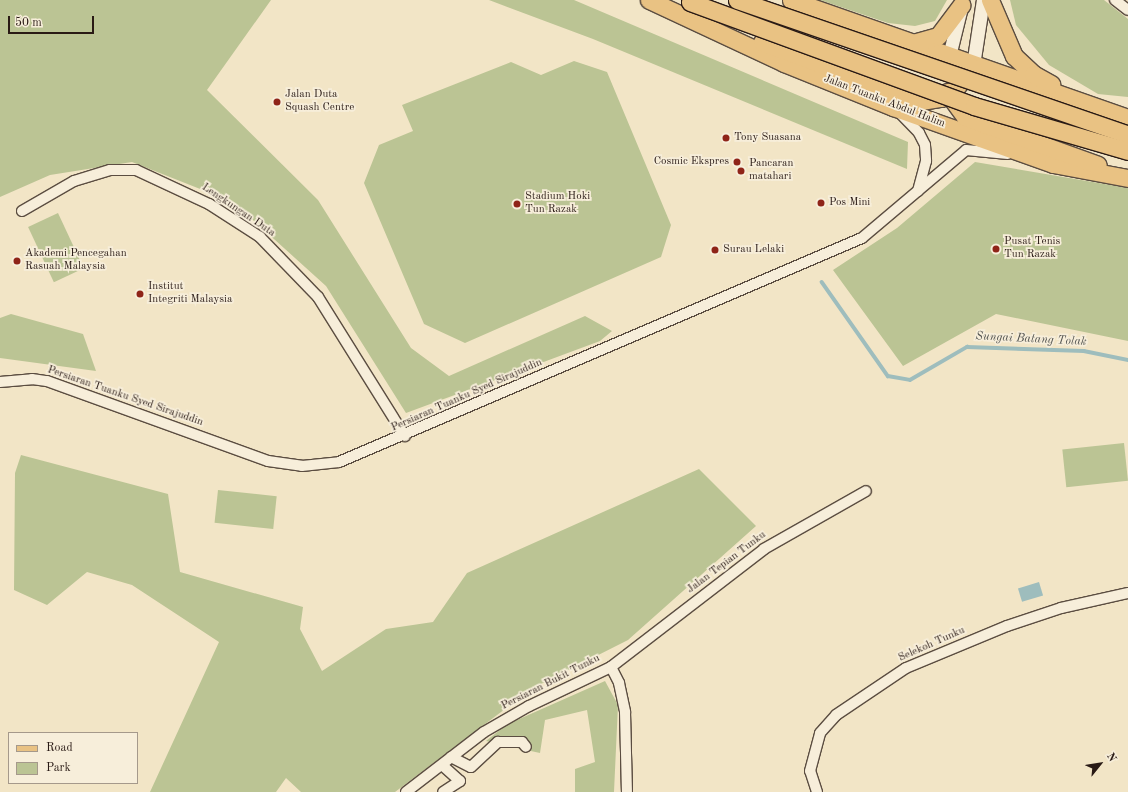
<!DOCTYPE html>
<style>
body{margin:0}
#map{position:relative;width:1128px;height:792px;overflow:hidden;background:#f2e5c6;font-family:"Old Standard TT",serif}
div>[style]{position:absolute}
.green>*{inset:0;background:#bbc494;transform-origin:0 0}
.water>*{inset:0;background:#9ebdbd;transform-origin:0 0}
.stream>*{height:3.5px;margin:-1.75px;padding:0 1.75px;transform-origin:1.75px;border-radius:1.75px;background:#9ebdbd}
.roads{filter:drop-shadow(1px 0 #5b4d41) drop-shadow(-1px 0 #5b4d41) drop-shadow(0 1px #5b4d41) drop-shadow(0 -1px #5b4d41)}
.minor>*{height:10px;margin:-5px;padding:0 5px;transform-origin:5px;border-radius:5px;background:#f7eeda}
.tertiary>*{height:13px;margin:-6.5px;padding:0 6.5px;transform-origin:6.5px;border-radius:6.5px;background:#f7eeda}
.primary>*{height:17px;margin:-8.5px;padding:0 8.5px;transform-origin:8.5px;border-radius:8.5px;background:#e9c283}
.bridges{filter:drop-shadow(1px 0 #291a15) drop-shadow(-1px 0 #291a15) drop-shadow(0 1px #291a15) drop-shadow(0 -1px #291a15)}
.primary-bridge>*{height:17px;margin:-8.5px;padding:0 8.5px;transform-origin:8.5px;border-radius:8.5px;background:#e9c283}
.dots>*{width:11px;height:11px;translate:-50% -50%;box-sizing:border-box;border:2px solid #f7eeda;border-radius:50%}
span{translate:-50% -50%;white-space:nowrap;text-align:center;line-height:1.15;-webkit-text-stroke:3.5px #f7eeda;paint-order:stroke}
.poi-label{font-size:11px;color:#291a15}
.left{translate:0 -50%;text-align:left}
.right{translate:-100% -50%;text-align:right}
.street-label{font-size:11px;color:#291a15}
.water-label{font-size:12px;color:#525350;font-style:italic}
.legend{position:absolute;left:8px;top:732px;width:130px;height:52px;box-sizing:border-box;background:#f7eeda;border:1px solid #a5998b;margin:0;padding:5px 7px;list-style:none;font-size:12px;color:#291a15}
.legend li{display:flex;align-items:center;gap:8px;height:20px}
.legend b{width:20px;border:1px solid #a5998b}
.north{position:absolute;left:1080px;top:744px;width:40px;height:40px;-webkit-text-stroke:3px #f7eeda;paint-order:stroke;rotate:60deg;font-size:11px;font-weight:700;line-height:16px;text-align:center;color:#291a15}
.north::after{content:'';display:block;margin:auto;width:14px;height:18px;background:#291a15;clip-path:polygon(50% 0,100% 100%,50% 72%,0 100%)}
.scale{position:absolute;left:8px;top:16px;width:86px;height:18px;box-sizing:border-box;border:2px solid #291a15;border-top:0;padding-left:5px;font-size:12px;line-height:14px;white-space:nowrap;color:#291a15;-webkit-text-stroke:3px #f7eeda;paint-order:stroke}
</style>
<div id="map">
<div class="green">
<i style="clip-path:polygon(0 0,271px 0,207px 90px,318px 200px,411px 348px,449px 376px,585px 316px,612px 331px,600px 341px,406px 413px,326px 286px,233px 202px,132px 162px,50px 175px,0 197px)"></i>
<i style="clip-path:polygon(489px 0,574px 0,908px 142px,907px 169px,593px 39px)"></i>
<i style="clip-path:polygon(820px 0,947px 0,935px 21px,915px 26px,888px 23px)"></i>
<i style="clip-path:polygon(1010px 0,1104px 0,1128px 19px,1128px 97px,1098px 94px,1049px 65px,1016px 25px)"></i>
<i style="clip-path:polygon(574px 61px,607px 72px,671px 225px,661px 257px,465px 343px,424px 324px,364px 183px,379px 145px,413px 131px,402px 105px,511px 62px,541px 75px)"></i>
<i style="clip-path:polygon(975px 162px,1128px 188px,1128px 341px,996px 314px,903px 366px,833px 270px,897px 228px)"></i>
<i style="left:58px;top:213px;width:61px;height:33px;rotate:65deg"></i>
<i style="clip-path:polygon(11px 314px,83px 334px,96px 371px,0 358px,0 318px)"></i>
<i style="left:1124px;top:443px;width:38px;height:62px;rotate:84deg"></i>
<i style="clip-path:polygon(21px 455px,168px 494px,180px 572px,303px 607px,300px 629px,322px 671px,386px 629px,433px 622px,467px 573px,699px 469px,756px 526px,628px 640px,533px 688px,395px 792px,301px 792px,286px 778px,276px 792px,150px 792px,219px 642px,132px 585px,87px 572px,47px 605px,14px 590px,15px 473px)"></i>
<i style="left:218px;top:490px;width:59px;height:33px;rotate:6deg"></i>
<i style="clip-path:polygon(605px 681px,618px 705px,614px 792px,575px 792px,575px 769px,595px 762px,587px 710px,545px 720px,540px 753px,486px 741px,506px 725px)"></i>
</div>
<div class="water">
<i style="left:1039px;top:582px;width:14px;height:22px;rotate:73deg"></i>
</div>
<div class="stream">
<i style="left:822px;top:282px;width:115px;rotate:54.9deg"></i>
<i style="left:888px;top:376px;width:22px;rotate:10deg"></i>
<i style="left:910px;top:380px;width:66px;rotate:-30.1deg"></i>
<i style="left:967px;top:347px;width:117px;rotate:2deg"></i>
<i style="left:1084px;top:351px;width:45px;rotate:11.6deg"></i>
</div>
<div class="roads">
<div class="minor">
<i style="left:1115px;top:0;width:16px;rotate:38deg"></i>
<i style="left:899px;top:112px;width:29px;rotate:46deg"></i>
<i style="left:919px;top:133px;width:13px;rotate:63deg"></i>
<i style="left:925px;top:145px;width:16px;rotate:86deg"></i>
<i style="left:926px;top:161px;width:31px;rotate:105deg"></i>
<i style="left:22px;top:211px;width:60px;rotate:-30deg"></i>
<i style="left:74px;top:181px;width:38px;rotate:-17deg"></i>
<i style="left:110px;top:170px;width:26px"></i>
<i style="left:136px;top:170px;width:81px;rotate:25deg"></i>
<i style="left:209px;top:204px;width:61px;rotate:32.9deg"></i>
<i style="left:260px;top:237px;width:83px;rotate:46deg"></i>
<i style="left:318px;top:297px;width:164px;rotate:58deg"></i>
<i style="left:0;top:382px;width:32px;rotate:-5deg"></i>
<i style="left:32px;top:379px;width:15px;rotate:8deg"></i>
<i style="left:47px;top:381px;width:235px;rotate:19.9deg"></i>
<i style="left:268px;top:461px;width:34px;rotate:8deg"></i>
<i style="left:302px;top:466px;width:37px;rotate:-6deg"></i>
<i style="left:339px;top:462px;width:569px;rotate:-23.19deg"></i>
<i style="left:862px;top:238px;width:136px;rotate:-40.2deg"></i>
<i style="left:966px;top:150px;width:42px;rotate:5.4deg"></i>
<i style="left:611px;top:667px;width:18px;rotate:63deg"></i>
<i style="left:619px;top:683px;width:30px;rotate:78deg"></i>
<i style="left:625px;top:712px;width:80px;rotate:88.6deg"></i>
<i style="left:451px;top:757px;width:22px;rotate:27deg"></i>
<i style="left:471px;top:767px;width:37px;rotate:-43deg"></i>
<i style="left:498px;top:742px;width:24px"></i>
<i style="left:522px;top:742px;width:6px;rotate:51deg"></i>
<i style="left:442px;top:765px;width:24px;rotate:42deg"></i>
<i style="left:460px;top:781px;width:20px;rotate:147deg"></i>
<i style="left:406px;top:792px;width:98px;rotate:-37.6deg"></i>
<i style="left:484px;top:732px;width:52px;rotate:-30deg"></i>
<i style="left:529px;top:706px;width:91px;rotate:-25.4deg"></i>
<i style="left:611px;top:667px;width:193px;rotate:-37.6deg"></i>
<i style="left:764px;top:549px;width:117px;rotate:-29.6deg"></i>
<i style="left:817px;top:792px;width:22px;rotate:-108deg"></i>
<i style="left:810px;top:771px;width:39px;rotate:-75deg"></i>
<i style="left:820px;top:733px;width:24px;rotate:-48deg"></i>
<i style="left:836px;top:715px;width:84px;rotate:-33.9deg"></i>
<i style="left:906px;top:668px;width:109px;rotate:-22.6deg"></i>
<i style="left:1007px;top:626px;width:57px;rotate:-18.4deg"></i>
<i style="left:1061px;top:608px;width:69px;rotate:-12.6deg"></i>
</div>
<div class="tertiary">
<i style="left:949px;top:56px;width:50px;rotate:-76.2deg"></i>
<i style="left:973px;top:65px;width:66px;rotate:-81.3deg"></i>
</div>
<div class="primary">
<i style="left:649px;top:0;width:149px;rotate:25deg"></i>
<i style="left:784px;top:63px;width:118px;rotate:22deg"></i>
<i style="left:893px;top:107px;width:170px;rotate:19.6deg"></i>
<i style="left:1053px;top:164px;width:76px;rotate:10.6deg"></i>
<i style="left:791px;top:0;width:357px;rotate:19.3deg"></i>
<i style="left:990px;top:0;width:61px;rotate:66.8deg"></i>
<i style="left:1014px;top:56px;width:26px;rotate:43deg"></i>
<i style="left:1033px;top:74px;width:21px;rotate:29deg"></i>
<i style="left:762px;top:42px;width:170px;rotate:20.4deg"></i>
<i style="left:921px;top:101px;width:20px;rotate:-9deg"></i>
<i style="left:941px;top:98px;width:17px;rotate:-33deg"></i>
<i style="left:955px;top:89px;width:28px;rotate:-52deg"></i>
<i style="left:913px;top:43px;width:26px;rotate:-16deg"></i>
<i style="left:938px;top:36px;width:39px;rotate:-53deg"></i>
<i style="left:947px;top:92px;width:31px;rotate:54deg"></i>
<i style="left:965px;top:117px;width:141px;rotate:19.8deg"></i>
</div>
</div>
<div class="bridges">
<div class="primary-bridge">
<i style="left:737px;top:0;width:414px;rotate:19deg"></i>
<i style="left:690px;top:2px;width:302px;rotate:20.1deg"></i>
<i style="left:974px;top:106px;width:160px;rotate:16.3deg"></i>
</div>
</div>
<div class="dots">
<i style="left:277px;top:102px;background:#8f2418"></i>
<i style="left:726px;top:138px;background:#8f2418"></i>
<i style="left:737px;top:162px;background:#8f2418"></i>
<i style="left:741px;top:171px;background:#8f2418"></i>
<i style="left:821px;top:203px;background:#8f2418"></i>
<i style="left:517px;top:204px;background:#8f2418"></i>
<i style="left:996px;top:249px;background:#8f2418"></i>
<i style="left:715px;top:250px;background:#8f2418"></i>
<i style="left:17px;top:261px;background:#8f2418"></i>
<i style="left:140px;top:294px;background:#8f2418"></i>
</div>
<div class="poi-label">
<span class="left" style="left:285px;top:102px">Jalan Duta<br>Squash Centre</span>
<span class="left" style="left:734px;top:138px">Tony Suasana</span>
<span class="right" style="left:729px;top:162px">Cosmic Ekspres</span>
<span class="left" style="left:749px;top:171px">Pancaran<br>matahari</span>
<span class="left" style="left:525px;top:204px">Stadium Hoki<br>Tun Razak</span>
<span class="left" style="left:829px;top:203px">Pos Mini</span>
<span class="left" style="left:1004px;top:249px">Pusat Tenis<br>Tun Razak</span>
<span class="left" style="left:723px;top:250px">Surau Lelaki</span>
<span class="left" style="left:25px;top:261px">Akademi Pencegahan<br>Rasuah Malaysia</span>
<span class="left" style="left:148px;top:294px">Institut<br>Integriti Malaysia</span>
</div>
<div class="street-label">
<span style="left:884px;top:102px;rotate:21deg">Jalan Tuanku Abdul Halim</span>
<span style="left:238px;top:211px;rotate:34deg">Lengkungan Duta</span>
<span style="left:467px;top:396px;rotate:-24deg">Persiaran Tuanku Syed Sirajuddin</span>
<span style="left:125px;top:397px;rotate:19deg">Persiaran Tuanku Syed Sirajuddin</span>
<span style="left:727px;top:563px;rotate:-37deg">Jalan Tepian Tunku</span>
<span style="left:932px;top:645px;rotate:-24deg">Selekoh Tunku</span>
<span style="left:551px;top:683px;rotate:-27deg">Persiaran Bukit Tunku</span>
</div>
<div class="water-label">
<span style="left:1031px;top:340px;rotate:3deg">Sungai Batang Tolak</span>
</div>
<ul class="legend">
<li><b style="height:5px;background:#e9c283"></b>Road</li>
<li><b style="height:11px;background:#bbc494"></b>Park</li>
</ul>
<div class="north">N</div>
<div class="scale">50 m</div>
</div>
